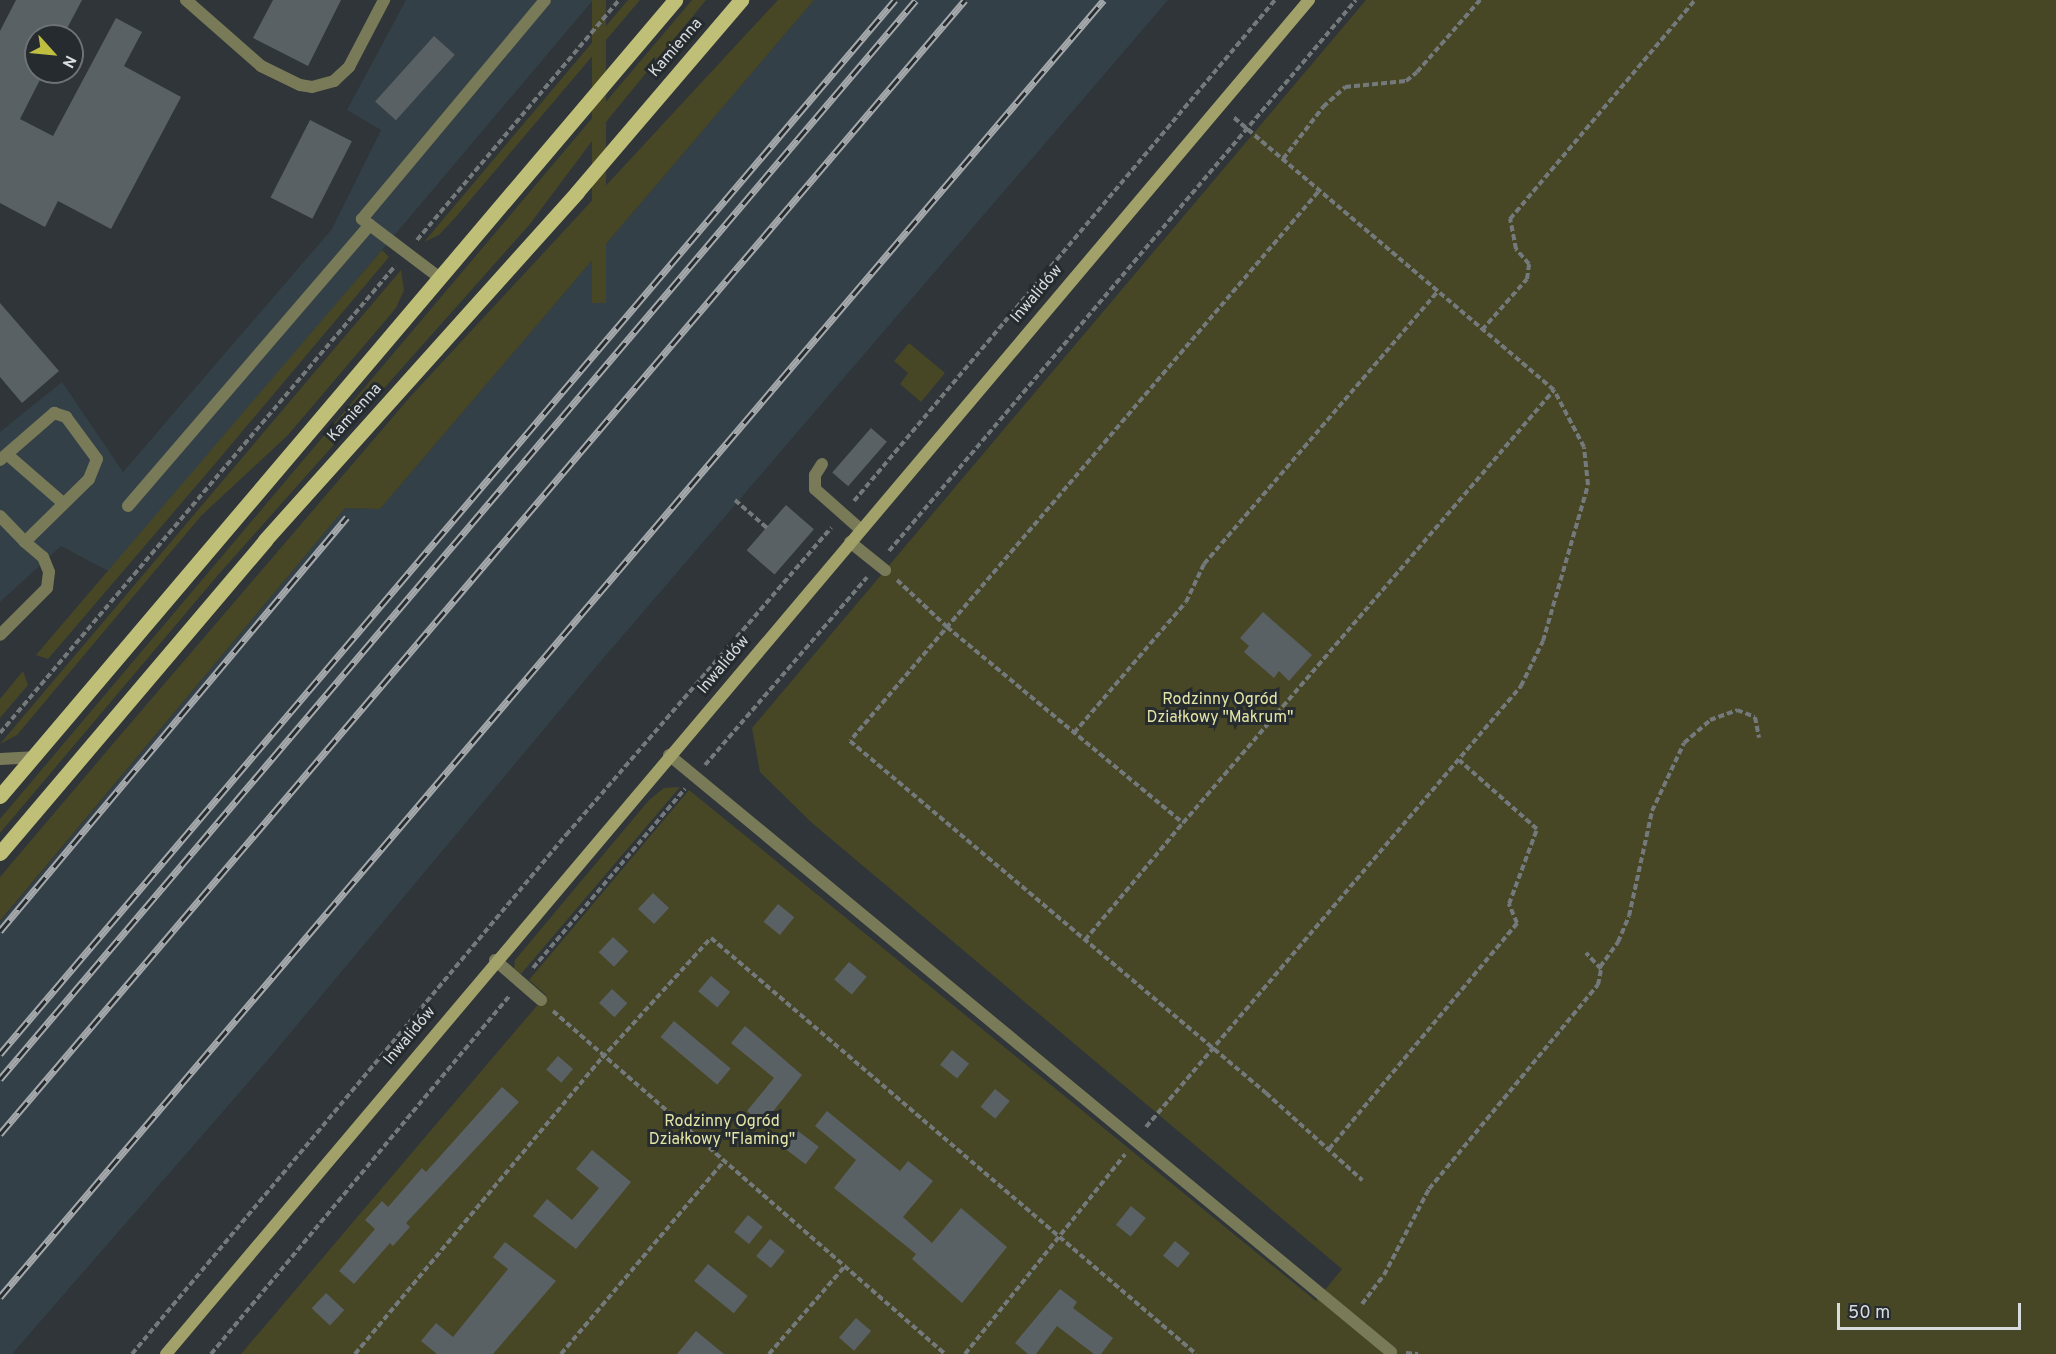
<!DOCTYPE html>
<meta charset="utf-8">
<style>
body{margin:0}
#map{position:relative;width:2056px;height:1354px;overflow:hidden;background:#2f3538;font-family:Overpass,sans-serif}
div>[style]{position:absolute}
.built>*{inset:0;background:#334047}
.green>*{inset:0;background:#474726;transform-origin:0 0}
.building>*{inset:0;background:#5a6164;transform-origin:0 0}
.path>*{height:4px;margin-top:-2px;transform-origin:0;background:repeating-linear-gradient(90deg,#74797c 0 6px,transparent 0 9px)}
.lane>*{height:12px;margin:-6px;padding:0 6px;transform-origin:6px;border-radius:6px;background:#797a58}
.street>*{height:12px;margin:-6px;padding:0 6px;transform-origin:6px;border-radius:6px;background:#797a58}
.secondary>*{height:12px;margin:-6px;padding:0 6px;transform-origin:6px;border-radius:6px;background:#a1a169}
.primary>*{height:15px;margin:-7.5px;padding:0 7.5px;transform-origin:7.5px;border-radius:7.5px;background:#bfbf77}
.rail>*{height:7px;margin-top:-3.5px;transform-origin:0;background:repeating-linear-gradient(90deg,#252b2e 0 14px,#a5a9ac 0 28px);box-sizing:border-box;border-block:2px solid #a5a9ac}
span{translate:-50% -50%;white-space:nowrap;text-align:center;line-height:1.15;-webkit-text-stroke:6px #252b2e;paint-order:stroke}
.street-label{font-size:16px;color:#d9dcdf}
.park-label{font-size:16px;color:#e3e4a5}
.north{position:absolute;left:24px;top:24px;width:60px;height:60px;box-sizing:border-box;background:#252b2e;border:2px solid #6d7275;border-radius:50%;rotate:117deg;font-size:16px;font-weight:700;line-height:24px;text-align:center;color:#d9dcdf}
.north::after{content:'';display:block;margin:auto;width:21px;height:27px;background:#c0be41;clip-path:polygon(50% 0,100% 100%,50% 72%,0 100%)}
.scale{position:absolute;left:1837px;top:1303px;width:184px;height:27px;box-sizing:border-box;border:3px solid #d9dcdf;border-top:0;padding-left:8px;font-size:18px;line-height:21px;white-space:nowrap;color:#d9dcdf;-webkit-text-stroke:4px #252b2e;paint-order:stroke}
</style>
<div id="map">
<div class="built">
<i style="clip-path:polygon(406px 0,593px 0,110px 572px,61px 546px,0 602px,0 432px,62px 382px,123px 472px,332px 229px,381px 130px,347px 110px)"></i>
<i style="clip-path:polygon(814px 0,1168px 0,595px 668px,266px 1062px,12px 1354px,0 1354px,0 922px,345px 508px,380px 509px)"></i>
</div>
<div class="green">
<i style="left:592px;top:0;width:14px;height:303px"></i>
<i style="clip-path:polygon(628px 0,640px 0,455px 218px,439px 235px,424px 242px)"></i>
<i style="clip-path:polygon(692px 0,706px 0,610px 117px,530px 224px,218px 575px,0 833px,0 819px)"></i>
<i style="clip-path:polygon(778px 0,814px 0,380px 509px,345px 508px,0 921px,0 877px,112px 745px,410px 397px)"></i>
<i style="clip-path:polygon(1366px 0,2056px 0,2056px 1354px,241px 1354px,546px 995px,529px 980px,689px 790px,1316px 1301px,1342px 1269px,812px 823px,760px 772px,752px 728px)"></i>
<i style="clip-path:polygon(382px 250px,389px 257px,214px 465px,48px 659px,36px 655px)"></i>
<i style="clip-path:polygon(401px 270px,404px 290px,396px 308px,288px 435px,201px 516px,17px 735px,0 744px)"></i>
<i style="clip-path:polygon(909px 343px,945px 373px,921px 402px,900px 384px,908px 373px,894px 361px)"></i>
<i style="clip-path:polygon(23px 671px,28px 685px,0 718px,0 699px)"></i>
<i style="clip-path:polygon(680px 787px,521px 974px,514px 969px,515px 960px,649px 800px,664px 788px)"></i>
</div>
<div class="building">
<i style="clip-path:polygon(16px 0,82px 0,63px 36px,36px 36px,36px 72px,44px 72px,20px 119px,53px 136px,116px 18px,142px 32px,124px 66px,181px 97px,111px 229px,58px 201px,45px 227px,0 203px,0 31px)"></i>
<i style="clip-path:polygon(273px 0,341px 0,308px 66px,253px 38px)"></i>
<i style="left:434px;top:36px;width:28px;height:88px;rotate:42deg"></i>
<i style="left:310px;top:120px;width:47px;height:87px;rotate:27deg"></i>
<i style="clip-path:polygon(0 303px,59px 371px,22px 403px,0 377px)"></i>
<i style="left:871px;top:428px;width:21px;height:59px;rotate:41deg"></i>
<i style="left:786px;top:505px;width:37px;height:60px;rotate:41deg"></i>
<i style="clip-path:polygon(1263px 612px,1312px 655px,1289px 681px,1279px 671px,1274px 678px,1244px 652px,1249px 646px,1240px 638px)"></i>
<i style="left:653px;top:893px;width:22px;height:22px;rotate:43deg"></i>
<i style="left:778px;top:904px;width:21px;height:23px;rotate:39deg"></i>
<i style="left:613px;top:937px;width:21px;height:21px;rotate:43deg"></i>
<i style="left:849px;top:962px;width:23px;height:23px;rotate:40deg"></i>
<i style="left:711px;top:976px;width:25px;height:20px;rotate:40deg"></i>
<i style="left:612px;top:989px;width:21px;height:19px;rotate:43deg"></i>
<i style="left:674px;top:1021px;width:74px;height:21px;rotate:40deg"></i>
<i style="clip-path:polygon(745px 1026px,802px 1075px,763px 1124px,747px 1111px,774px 1078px,731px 1043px)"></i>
<i style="left:952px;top:1050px;width:22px;height:19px;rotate:39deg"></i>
<i style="left:558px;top:1056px;width:20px;height:18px;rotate:41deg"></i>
<i style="clip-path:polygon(502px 1087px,519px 1102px,406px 1223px,410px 1227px,393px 1246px,390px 1243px,354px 1284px,339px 1271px,375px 1229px,365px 1220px,382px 1201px,388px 1207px,422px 1168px,426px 1172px)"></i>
<i style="left:995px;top:1089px;width:19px;height:23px;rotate:39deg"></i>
<i style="clip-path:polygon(827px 1111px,900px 1171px,908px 1161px,933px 1181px,903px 1217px,932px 1243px,961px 1208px,1007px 1247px,962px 1303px,912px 1259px,916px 1254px,834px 1188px,856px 1160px,815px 1126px)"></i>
<i style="left:798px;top:1131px;width:26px;height:22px;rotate:37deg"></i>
<i style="clip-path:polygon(592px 1150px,631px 1182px,576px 1249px,533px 1216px,547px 1199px,572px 1220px,599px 1188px,576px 1169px)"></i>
<i style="left:1131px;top:1206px;width:19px;height:24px;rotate:39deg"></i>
<i style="left:748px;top:1215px;width:19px;height:22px;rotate:39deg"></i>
<i style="left:770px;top:1239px;width:19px;height:22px;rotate:39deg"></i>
<i style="left:1175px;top:1241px;width:19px;height:19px;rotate:39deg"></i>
<i style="clip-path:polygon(505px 1242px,556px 1281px,493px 1354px,437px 1354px,421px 1341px,436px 1323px,453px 1337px,508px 1269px,493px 1257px)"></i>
<i style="left:708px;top:1264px;width:51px;height:22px;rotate:39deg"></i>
<i style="clip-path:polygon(1060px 1289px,1077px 1302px,1073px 1308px,1113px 1338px,1101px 1354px,1094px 1354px,1057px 1326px,1036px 1354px,1028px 1354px,1015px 1343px)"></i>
<i style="left:326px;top:1293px;width:25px;height:21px;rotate:43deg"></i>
<i style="left:856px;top:1318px;width:20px;height:26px;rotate:41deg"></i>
<i style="clip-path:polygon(696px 1331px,724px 1354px,677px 1354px)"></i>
</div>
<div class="path">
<i style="left:1283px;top:159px;width:66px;rotate:-52.4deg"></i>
<i style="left:1323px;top:107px;width:30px;rotate:-42deg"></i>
<i style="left:1345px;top:87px;width:61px;rotate:-5.6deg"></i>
<i style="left:1406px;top:81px;width:14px;rotate:-39deg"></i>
<i style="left:1417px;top:72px;width:96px;rotate:-48.8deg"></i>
<i style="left:1318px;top:192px;width:721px;rotate:130.45deg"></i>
<i style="left:850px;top:741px;width:545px;rotate:40.24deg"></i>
<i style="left:1266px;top:1093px;width:130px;rotate:42.2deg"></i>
<i style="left:417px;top:240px;width:314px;rotate:-49.9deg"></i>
<i style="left:1482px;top:330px;width:68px;rotate:-48.6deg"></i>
<i style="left:1527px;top:279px;width:15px;rotate:-82deg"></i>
<i style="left:1529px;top:264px;width:20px;rotate:-131deg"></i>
<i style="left:1516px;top:249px;width:31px;rotate:-101deg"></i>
<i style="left:1510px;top:219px;width:287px;rotate:-49.8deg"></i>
<i style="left:735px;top:500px;width:43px;rotate:41.2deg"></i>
<i style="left:854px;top:501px;width:654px;rotate:-49.96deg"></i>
<i style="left:889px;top:551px;width:722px;rotate:-49.72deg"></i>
<i style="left:897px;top:580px;width:69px;rotate:43.2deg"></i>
<i style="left:947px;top:627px;width:307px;rotate:39.7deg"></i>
<i style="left:1183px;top:823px;width:570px;rotate:-49.41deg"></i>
<i style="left:0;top:733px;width:612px;rotate:-49.77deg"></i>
<i style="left:1074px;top:733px;width:172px;rotate:-49.5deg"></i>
<i style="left:1186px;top:602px;width:42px;rotate:-64.7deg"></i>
<i style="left:1204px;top:564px;width:358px;rotate:-49.4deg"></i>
<i style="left:705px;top:765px;width:248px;rotate:-49.2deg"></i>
<i style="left:1085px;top:940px;width:153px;rotate:-50.1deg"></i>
<i style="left:1600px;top:967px;width:31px;rotate:-54deg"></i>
<i style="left:1618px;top:942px;width:28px;rotate:-67deg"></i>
<i style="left:1629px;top:916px;width:107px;rotate:-77.6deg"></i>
<i style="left:1652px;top:811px;width:75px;rotate:-64.8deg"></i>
<i style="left:1684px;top:743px;width:35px;rotate:-41deg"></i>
<i style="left:1710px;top:720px;width:29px;rotate:-20deg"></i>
<i style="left:1737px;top:710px;width:19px;rotate:21deg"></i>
<i style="left:1755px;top:717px;width:21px;rotate:79deg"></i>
<i style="left:533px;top:968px;width:235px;rotate:-49.7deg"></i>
<i style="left:553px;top:1011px;width:521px;rotate:41.19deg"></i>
<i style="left:1146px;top:1127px;width:579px;rotate:-49.62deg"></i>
<i style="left:1521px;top:686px;width:50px;rotate:-63.9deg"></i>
<i style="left:1543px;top:641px;width:162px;rotate:-73.9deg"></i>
<i style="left:1588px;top:485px;width:38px;rotate:-96deg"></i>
<i style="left:1584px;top:447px;width:64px;rotate:-117.8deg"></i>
<i style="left:1554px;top:390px;width:421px;rotate:-139.6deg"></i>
<i style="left:1329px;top:1149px;width:294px;rotate:-50.2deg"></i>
<i style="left:1517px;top:923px;width:21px;rotate:-113deg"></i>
<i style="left:1509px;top:904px;width:80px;rotate:-69.5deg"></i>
<i style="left:1537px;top:829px;width:104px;rotate:-138.5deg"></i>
<i style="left:1362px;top:1304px;width:36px;rotate:-53deg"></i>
<i style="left:1384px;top:1275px;width:97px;rotate:-62.4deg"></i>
<i style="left:1429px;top:1189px;width:265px;rotate:-50.4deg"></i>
<i style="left:1598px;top:985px;width:16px;rotate:-79deg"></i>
<i style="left:1601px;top:969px;width:22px;rotate:-133deg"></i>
<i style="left:1406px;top:1353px;width:12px;rotate:5deg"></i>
<i style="left:132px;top:1354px;width:677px;rotate:-50.1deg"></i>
<i style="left:566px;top:835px;width:406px;rotate:-49.2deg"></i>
<i style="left:211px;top:1354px;width:467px;rotate:-50.2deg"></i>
<i style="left:355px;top:1354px;width:386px;rotate:-50.2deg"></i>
<i style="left:602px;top:1058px;width:162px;rotate:-47.8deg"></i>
<i style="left:711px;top:938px;width:639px;rotate:40.62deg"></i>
<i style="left:561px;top:1354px;width:251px;rotate:-49.8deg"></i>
<i style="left:769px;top:1354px;width:115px;rotate:-49.2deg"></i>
<i style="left:965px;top:1354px;width:256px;rotate:-51.3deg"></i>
</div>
<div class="lane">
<i style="left:186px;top:0;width:100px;rotate:41.3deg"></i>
<i style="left:261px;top:66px;width:43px;rotate:26deg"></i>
<i style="left:300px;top:85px;width:12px;rotate:9deg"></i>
<i style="left:312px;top:87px;width:23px;rotate:-15deg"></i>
<i style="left:334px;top:81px;width:21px;rotate:-43deg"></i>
<i style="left:349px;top:67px;width:76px;rotate:-62.4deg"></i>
<i style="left:440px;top:278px;width:98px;rotate:-142.9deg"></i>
<i style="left:362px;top:219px;width:285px;rotate:-50.1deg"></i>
<i style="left:9px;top:456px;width:72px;rotate:41deg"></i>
<i style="left:0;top:460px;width:72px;rotate:-41deg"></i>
<i style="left:54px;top:413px;width:13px;rotate:18deg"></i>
<i style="left:66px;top:417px;width:52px;rotate:53.6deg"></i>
<i style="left:97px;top:459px;width:22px;rotate:112deg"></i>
<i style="left:89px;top:479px;width:90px;rotate:135.5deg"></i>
<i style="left:25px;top:542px;width:23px;rotate:40deg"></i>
<i style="left:43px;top:557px;width:16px;rotate:68deg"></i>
<i style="left:49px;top:572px;width:16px;rotate:97deg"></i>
<i style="left:47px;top:588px;width:66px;rotate:135deg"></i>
<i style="left:822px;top:464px;width:13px;rotate:122deg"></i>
<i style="left:815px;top:475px;width:14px;rotate:90deg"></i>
<i style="left:815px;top:489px;width:60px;rotate:41.6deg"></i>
<i style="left:128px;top:506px;width:371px;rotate:-49.3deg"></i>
<i style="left:0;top:516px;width:36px;rotate:46deg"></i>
<i style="left:850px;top:542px;width:45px;rotate:38.7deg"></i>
<i style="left:669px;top:755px;width:937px;rotate:39.59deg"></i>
<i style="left:495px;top:960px;width:61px;rotate:41deg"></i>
</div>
<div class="street">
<i style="left:0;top:759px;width:33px;rotate:-3deg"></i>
</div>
<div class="secondary">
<i style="left:166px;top:1354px;width:1772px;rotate:-49.83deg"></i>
</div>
<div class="primary">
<i style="left:0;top:796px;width:1044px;rotate:-49.7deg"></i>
<i style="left:0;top:853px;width:410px;rotate:-49.7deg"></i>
<i style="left:265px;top:540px;width:467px;rotate:-48.1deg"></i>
<i style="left:577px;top:192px;width:253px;rotate:-49.5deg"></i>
</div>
<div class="rail">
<i style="left:0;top:931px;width:540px;rotate:-50.03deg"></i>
<i style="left:0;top:1054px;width:1383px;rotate:-49.66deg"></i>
<i style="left:0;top:1079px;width:1415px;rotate:-49.67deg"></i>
<i style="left:0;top:1134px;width:1489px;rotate:-49.6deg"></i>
<i style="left:0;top:1297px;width:1703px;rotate:-49.6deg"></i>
</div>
<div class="street-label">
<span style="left:676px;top:48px;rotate:-49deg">Kamienna</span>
<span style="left:1037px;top:294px;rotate:-50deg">Inwalidów</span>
<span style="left:355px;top:413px;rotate:-48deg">Kamienna</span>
<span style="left:724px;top:665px;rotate:-50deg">Inwalidów</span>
<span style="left:410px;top:1036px;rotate:-50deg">Inwalidów</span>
</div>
<div class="park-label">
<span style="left:1220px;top:709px">Rodzinny Ogród<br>Działkowy "Makrum"</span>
<span style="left:722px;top:1131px">Rodzinny Ogród<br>Działkowy "Flaming"</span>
</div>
<div class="north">N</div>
<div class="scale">50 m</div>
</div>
